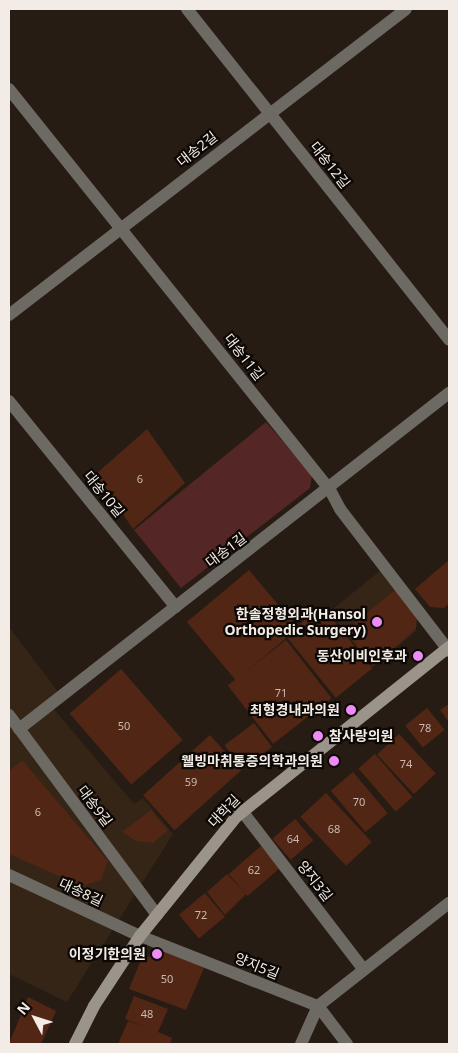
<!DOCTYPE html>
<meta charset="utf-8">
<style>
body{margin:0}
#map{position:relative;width:458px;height:1053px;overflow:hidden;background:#271c13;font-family:"Noto Sans","Noto Sans KR",sans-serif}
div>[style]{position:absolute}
.built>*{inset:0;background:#342517}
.green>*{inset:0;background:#542625}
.building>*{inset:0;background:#522614;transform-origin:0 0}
.street>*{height:12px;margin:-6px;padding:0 6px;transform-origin:6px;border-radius:6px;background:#6d6963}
.secondary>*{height:12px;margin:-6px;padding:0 6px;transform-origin:6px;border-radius:6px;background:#9a948a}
.dots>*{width:14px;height:14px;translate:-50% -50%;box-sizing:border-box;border:2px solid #0c0805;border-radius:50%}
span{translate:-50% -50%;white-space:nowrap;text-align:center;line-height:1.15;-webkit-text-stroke:4.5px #0c0805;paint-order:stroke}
.number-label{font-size:11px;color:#cbbab1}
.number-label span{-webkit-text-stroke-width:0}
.street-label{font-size:14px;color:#f3ebe5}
.poi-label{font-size:14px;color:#f3ebe5;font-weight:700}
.right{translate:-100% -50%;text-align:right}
.left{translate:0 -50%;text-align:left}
.frame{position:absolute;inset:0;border:10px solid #f3ebe5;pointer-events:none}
.north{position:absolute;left:10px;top:993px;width:50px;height:50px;-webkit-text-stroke:4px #0c0805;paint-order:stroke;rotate:310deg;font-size:14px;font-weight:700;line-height:20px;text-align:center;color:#f3ebe5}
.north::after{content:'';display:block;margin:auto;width:18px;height:22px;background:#f3ebe5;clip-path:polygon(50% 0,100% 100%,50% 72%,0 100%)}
</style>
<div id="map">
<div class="built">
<i style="clip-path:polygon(380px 571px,417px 614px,416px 631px,373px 667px,329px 612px)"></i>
<i style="clip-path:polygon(9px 627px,59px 693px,47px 701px,134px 804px,143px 798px,173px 834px,67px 1002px,9px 974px)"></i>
</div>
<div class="green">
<i style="clip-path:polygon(266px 422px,312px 475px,310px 488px,181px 588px,134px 530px)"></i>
</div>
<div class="building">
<i style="clip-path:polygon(147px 429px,185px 483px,133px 529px,96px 474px)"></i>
<i style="clip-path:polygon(449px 560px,449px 603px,444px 608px,430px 607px,415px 589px)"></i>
<i style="left:249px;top:570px;width:76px;height:81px;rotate:50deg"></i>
<i style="clip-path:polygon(395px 590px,417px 614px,416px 629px,373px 666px,345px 631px)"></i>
<i style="left:322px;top:606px;width:80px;height:47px;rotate:51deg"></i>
<i style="left:286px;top:640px;width:74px;height:74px;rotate:52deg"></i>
<i style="left:121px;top:669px;width:94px;height:68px;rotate:49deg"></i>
<i style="clip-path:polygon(449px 704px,449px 722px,440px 710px)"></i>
<i style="left:427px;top:708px;width:28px;height:28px;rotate:51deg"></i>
<i style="left:254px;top:723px;width:30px;height:37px;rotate:53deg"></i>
<i style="left:399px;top:734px;width:54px;height:30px;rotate:47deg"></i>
<i style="left:210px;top:735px;width:47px;height:90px;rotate:48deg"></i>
<i style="left:375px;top:754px;width:57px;height:22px;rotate:49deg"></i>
<i style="clip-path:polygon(22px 760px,108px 861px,101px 880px,82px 886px,9px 854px,9px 771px)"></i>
<i style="left:353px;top:772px;width:54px;height:29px;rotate:50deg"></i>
<i style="left:326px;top:793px;width:67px;height:35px;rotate:47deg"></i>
<i style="clip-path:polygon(151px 810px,168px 830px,153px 843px,136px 841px,122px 832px)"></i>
<i style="left:295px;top:819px;width:28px;height:30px;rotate:49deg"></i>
<i style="left:261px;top:846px;width:29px;height:43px;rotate:49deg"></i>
<i style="clip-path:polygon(227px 874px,246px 894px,225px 915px,207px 892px)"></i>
<i style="left:205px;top:893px;width:31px;height:34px;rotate:50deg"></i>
<i style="clip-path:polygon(163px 950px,204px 968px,186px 1010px,129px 989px,141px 960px)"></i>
<i style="clip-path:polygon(134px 996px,168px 1009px,158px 1032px,172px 1038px,170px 1044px,118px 1044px,128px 1021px,149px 1028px,125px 1019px)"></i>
<i style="clip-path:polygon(28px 997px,56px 1011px,41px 1044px,9px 1044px)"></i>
</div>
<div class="street">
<i style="left:187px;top:9px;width:422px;rotate:51.6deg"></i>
<i style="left:9px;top:89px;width:514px;rotate:51.32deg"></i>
<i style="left:330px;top:490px;width:21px;rotate:62deg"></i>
<i style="left:340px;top:509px;width:179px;rotate:52.5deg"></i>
<i style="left:9px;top:315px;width:501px;rotate:-37.62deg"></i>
<i style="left:9px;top:401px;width:265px;rotate:51deg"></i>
<i style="left:9px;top:715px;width:249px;rotate:53.5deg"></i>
<i style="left:19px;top:729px;width:546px;rotate:-38deg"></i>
<i style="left:242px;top:811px;width:200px;rotate:52.5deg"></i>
<i style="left:9px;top:875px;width:145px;rotate:25deg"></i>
<i style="left:140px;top:936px;width:191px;rotate:21.5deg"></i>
<i style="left:318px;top:1006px;width:48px;rotate:52.7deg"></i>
<i style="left:301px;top:1044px;width:42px;rotate:-65.9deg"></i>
<i style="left:318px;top:1006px;width:167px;rotate:-38.2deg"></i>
</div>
<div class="secondary">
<i style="left:75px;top:1044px;width:42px;rotate:-63.4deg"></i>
<i style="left:94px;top:1006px;width:84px;rotate:-56.7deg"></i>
<i style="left:140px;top:936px;width:153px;rotate:-51.1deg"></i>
<i style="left:236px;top:817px;width:273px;rotate:-38.6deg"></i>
</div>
<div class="dots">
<i style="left:377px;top:622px;background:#ef8bf7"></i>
<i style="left:418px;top:656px;background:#ef8bf7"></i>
<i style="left:351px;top:710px;background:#ef8bf7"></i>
<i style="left:318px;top:736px;background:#ef8bf7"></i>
<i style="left:334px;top:761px;background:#ef8bf7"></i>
<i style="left:157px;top:954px;background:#ef8bf7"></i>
</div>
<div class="number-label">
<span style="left:140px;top:479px">6</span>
<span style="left:281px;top:693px">71</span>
<span style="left:124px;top:726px">50</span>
<span style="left:425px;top:728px">78</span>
<span style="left:406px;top:764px">74</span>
<span style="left:191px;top:782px">59</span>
<span style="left:359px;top:802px">70</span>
<span style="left:38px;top:812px">6</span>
<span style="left:334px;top:829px">68</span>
<span style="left:293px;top:839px">64</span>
<span style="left:254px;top:870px">62</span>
<span style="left:201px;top:915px">72</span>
<span style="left:167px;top:979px">50</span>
<span style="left:147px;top:1014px">48</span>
</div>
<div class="street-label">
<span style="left:197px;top:149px;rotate:-38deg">대송2길</span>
<span style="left:330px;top:165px;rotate:52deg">대송12길</span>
<span style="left:244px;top:357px;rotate:52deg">대송11길</span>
<span style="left:104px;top:494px;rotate:51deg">대송10길</span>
<span style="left:226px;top:550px;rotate:-37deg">대송1길</span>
<span style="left:95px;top:806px;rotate:53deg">대송9길</span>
<span style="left:224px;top:811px;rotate:-46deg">대학길</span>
<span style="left:315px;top:881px;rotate:52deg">양지3길</span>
<span style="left:81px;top:892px;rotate:25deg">대송8길</span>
<span style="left:257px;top:966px;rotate:22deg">양지5길</span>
</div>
<div class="poi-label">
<span class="right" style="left:366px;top:622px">한솔정형외과(Hansol<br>Orthopedic Surgery)</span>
<span class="right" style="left:407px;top:656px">동산이비인후과</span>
<span class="right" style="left:340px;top:710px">최형경내과의원</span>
<span class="left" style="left:329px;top:736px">참사랑의원</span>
<span class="right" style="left:323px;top:761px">웰빙마취통증의학과의원</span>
<span class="right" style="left:146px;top:954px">이정기한의원</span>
</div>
<div class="frame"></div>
<div class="north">N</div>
</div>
